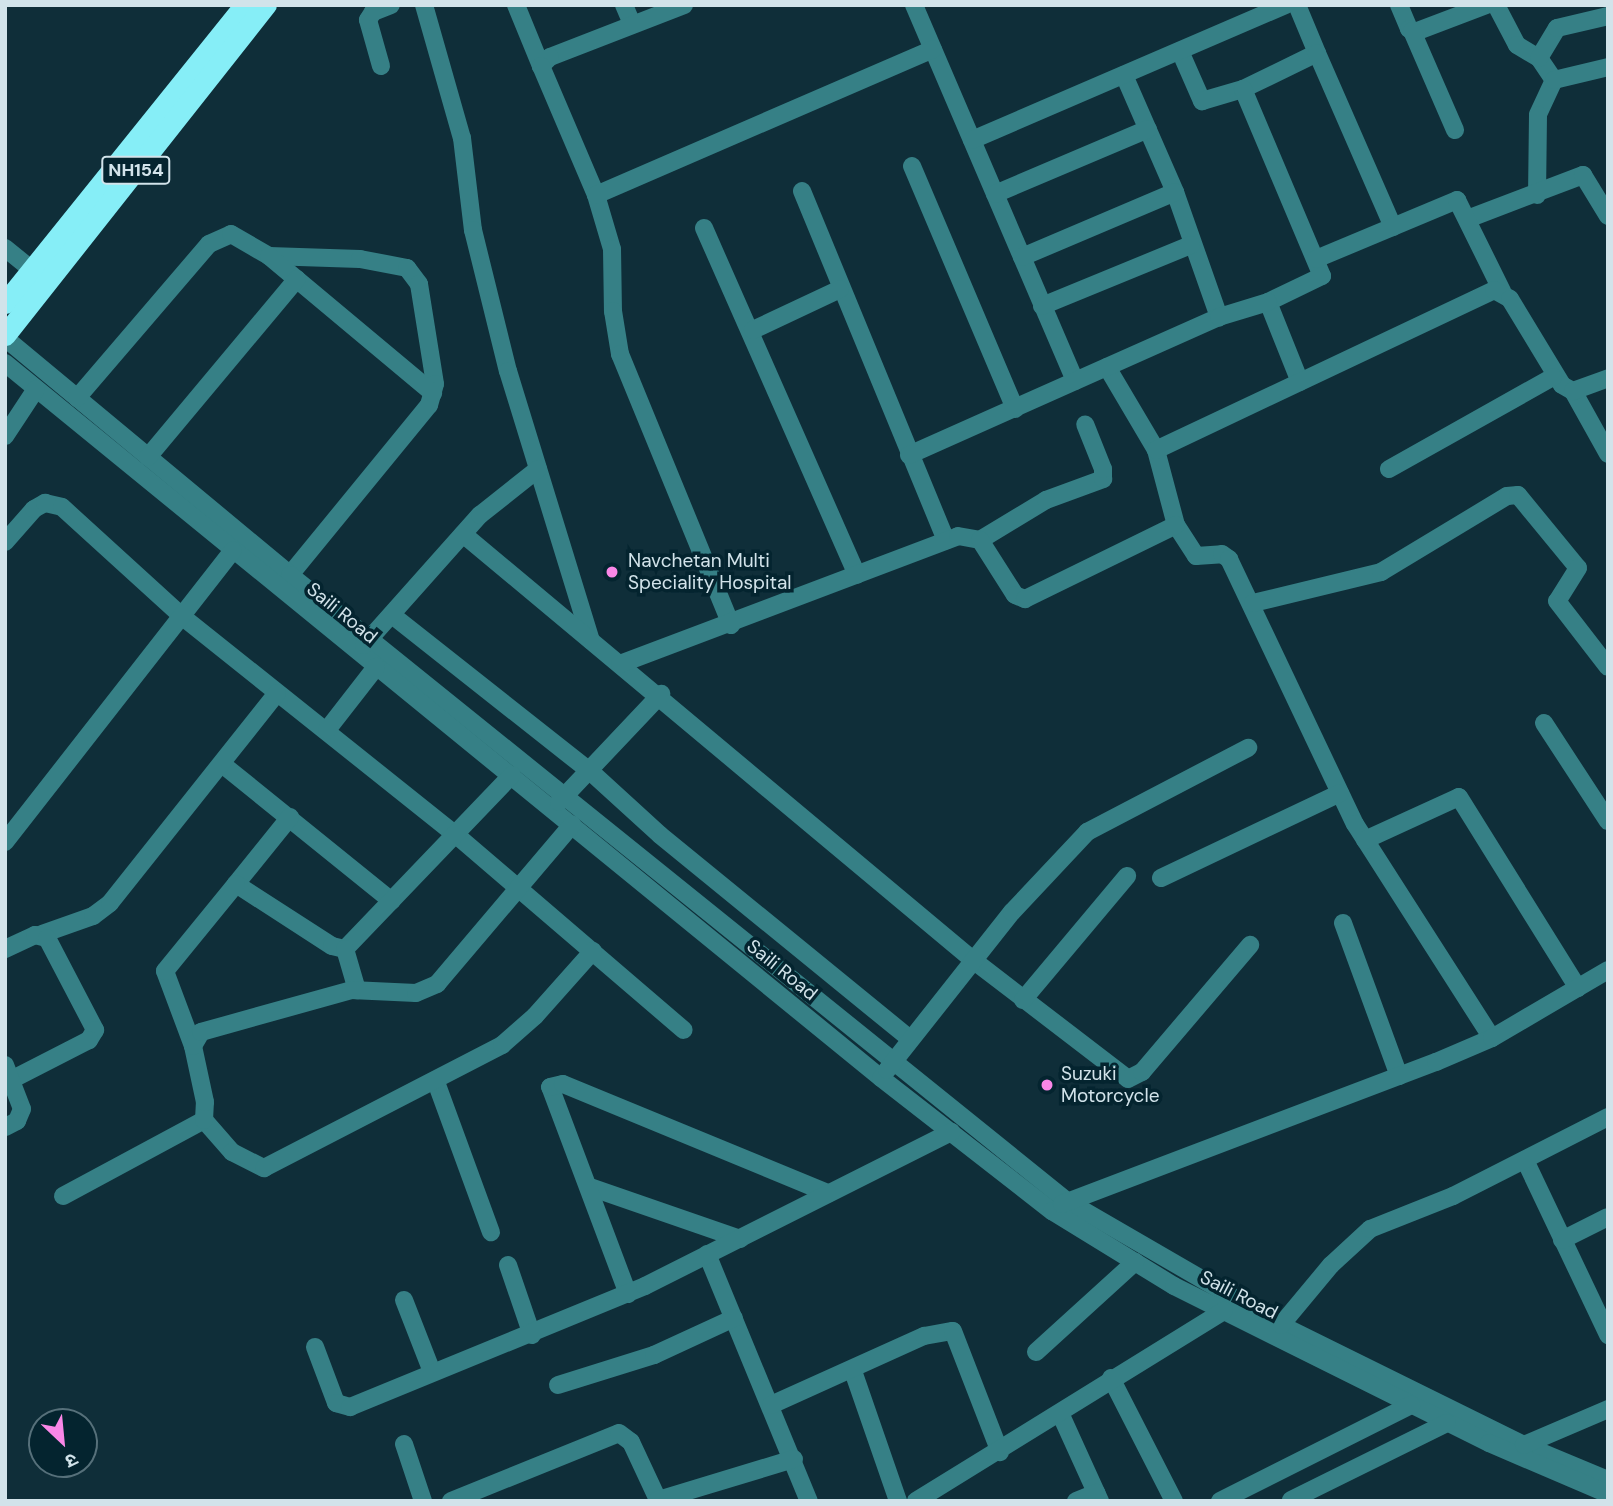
<!DOCTYPE html>
<meta charset="utf-8">
<style>
body{margin:0}
#map{position:relative;width:1613px;height:1506px;overflow:hidden;background:#0f2e39;font-family:"DM Sans","Noto Sans Devanagari",sans-serif}
div>[style]{position:absolute}
.minor>*{height:18px;margin:-9px;padding:0 9px;transform-origin:9px;border-radius:9px;background:#368086}
.highway>*{height:21px;margin:-10.5px;padding:0 10.5px;transform-origin:10.5px;border-radius:10.5px;background:#86eef7}
.dots>*{width:19px;height:19px;translate:-50% -50%;box-sizing:border-box;border:4px solid #04242f;border-radius:50%}
span{translate:-50% -50%;white-space:nowrap;text-align:center;line-height:1.15;-webkit-text-stroke:7px #04242f;paint-order:stroke}
.shield-label span{padding:2px 5px;background:#04242f;border:2px solid;border-radius:5px;-webkit-text-stroke-width:0}
.shield-label{font-size:18px;color:#d2e3ea;font-weight:700}
.poi-label{font-size:19px;color:#d2e3ea}
.left{translate:0 -50%;text-align:left}
.street-label{font-size:19px;color:#d2e3ea}
.frame{position:absolute;inset:0;border:7px solid #d2e3ea;pointer-events:none}
.north{position:absolute;left:28px;top:1408px;width:70px;height:70px;box-sizing:border-box;background:#04242f;border:2px solid #56707a;border-radius:50%;rotate:154deg;font-size:19px;font-weight:700;line-height:28px;text-align:center;color:#d2e3ea}
.north::after{content:'';display:block;margin:auto;width:24px;height:32px;background:#fa87e7;clip-path:polygon(50% 0,100% 100%,50% 72%,0 100%)}
</style>
<div id="map">
<div class="minor">
<i style="left:424px;top:5px;width:138px;rotate:74.1deg"></i>
<i style="left:462px;top:138px;width:93px;rotate:83.2deg"></i>
<i style="left:473px;top:230px;width:145px;rotate:76.1deg"></i>
<i style="left:508px;top:371px;width:282px;rotate:72.9deg"></i>
<i style="left:516px;top:5px;width:66px;rotate:67.7deg"></i>
<i style="left:624px;top:5px;width:21px;rotate:67deg"></i>
<i style="left:684px;top:5px;width:144px;rotate:158.8deg"></i>
<i style="left:550px;top:57px;width:13px;rotate:135deg"></i>
<i style="left:541px;top:66px;width:140px;rotate:66.9deg"></i>
<i style="left:596px;top:195px;width:56px;rotate:73.5deg"></i>
<i style="left:612px;top:249px;width:62px;rotate:89.1deg"></i>
<i style="left:613px;top:311px;width:44px;rotate:80.8deg"></i>
<i style="left:620px;top:354px;width:293px;rotate:67.7deg"></i>
<i style="left:914px;top:5px;width:409px;rotate:66.8deg"></i>
<i style="left:1399px;top:5px;width:26px;rotate:67deg"></i>
<i style="left:1409px;top:29px;width:7px;rotate:27deg"></i>
<i style="left:1415px;top:32px;width:76px;rotate:-20.8deg"></i>
<i style="left:1496px;top:5px;width:45px;rotate:62.3deg"></i>
<i style="left:1517px;top:45px;width:26px;rotate:31deg"></i>
<i style="left:1539px;top:58px;width:27px;rotate:56deg"></i>
<i style="left:1554px;top:80px;width:38px;rotate:115deg"></i>
<i style="left:1538px;top:115px;width:80px;rotate:90.7deg"></i>
<i style="left:1412px;top:31px;width:108px;rotate:66.5deg"></i>
<i style="left:1180px;top:51px;width:55px;rotate:66.3deg"></i>
<i style="left:1202px;top:101px;width:43px;rotate:-16.3deg"></i>
<i style="left:1243px;top:89px;width:82px;rotate:-25.9deg"></i>
<i style="left:1317px;top:53px;width:52px;rotate:-112.6deg"></i>
<i style="left:1317px;top:53px;width:190px;rotate:66.4deg"></i>
<i style="left:1539px;top:58px;width:35px;rotate:-59deg"></i>
<i style="left:1557px;top:28px;width:52px;rotate:-13.2deg"></i>
<i style="left:381px;top:66px;width:48px;rotate:-105.8deg"></i>
<i style="left:368px;top:20px;width:9px;rotate:-58deg"></i>
<i style="left:373px;top:12px;width:19px;rotate:-21deg"></i>
<i style="left:1124px;top:75px;width:128px;rotate:66.4deg"></i>
<i style="left:1175px;top:192px;width:133px;rotate:70.6deg"></i>
<i style="left:1554px;top:80px;width:56px;rotate:-13.5deg"></i>
<i style="left:1243px;top:89px;width:203px;rotate:67.1deg"></i>
<i style="left:1322px;top:276px;width:60px;rotate:154.3deg"></i>
<i style="left:1268px;top:302px;width:86px;rotate:68.2deg"></i>
<i style="left:972px;top:140px;width:342px;rotate:-23.3deg"></i>
<i style="left:912px;top:166px;width:264px;rotate:67deg"></i>
<i style="left:802px;top:191px;width:378px;rotate:67.6deg"></i>
<i style="left:995px;top:194px;width:166px;rotate:-23deg"></i>
<i style="left:596px;top:195px;width:367px;rotate:-23.4deg"></i>
<i style="left:1470px;top:218px;width:121px;rotate:-20.8deg"></i>
<i style="left:1583px;top:175px;width:48px;rotate:58.6deg"></i>
<i style="left:704px;top:228px;width:379px;rotate:66.2deg"></i>
<i style="left:5px;top:248px;width:35px;rotate:39deg"></i>
<i style="left:269px;top:256px;width:91px;rotate:1.9deg"></i>
<i style="left:360px;top:259px;width:48px;rotate:10.8deg"></i>
<i style="left:407px;top:268px;width:20px;rotate:53deg"></i>
<i style="left:419px;top:284px;width:101px;rotate:80.9deg"></i>
<i style="left:435px;top:384px;width:22px;rotate:106deg"></i>
<i style="left:429px;top:405px;width:220px;rotate:129.3deg"></i>
<i style="left:1022px;top:257px;width:166px;rotate:-23deg"></i>
<i style="left:1316px;top:259px;width:153px;rotate:-22.7deg"></i>
<i style="left:1457px;top:200px;width:102px;rotate:63.7deg"></i>
<i style="left:1042px;top:306px;width:161px;rotate:-22.3deg"></i>
<i style="left:753px;top:330px;width:96px;rotate:-25.2deg"></i>
<i style="left:5px;top:338px;width:371px;rotate:39.7deg"></i>
<i style="left:290px;top:575px;width:998px;rotate:38.86deg"></i>
<i style="left:1067px;top:1201px;width:247px;rotate:30.1deg"></i>
<i style="left:1281px;top:1325px;width:271px;rotate:26.3deg"></i>
<i style="left:1524px;top:1445px;width:91px;rotate:22.6deg"></i>
<i style="left:5px;top:363px;width:1131px;rotate:39.22deg"></i>
<i style="left:881px;top:1078px;width:217px;rotate:37.9deg"></i>
<i style="left:1052px;top:1211px;width:143px;rotate:31.6deg"></i>
<i style="left:1174px;top:1286px;width:352px;rotate:26.5deg"></i>
<i style="left:1489px;top:1443px;width:129px;rotate:23.2deg"></i>
<i style="left:1107px;top:367px;width:96px;rotate:59.4deg"></i>
<i style="left:1156px;top:450px;width:78px;rotate:75.1deg"></i>
<i style="left:1176px;top:525px;width:37px;rotate:57deg"></i>
<i style="left:1196px;top:556px;width:26px;rotate:-4deg"></i>
<i style="left:1222px;top:554px;width:9px;rotate:36deg"></i>
<i style="left:1229px;top:559px;width:293px;rotate:64.6deg"></i>
<i style="left:1355px;top:824px;width:254px;rotate:57.4deg"></i>
<i style="left:1573px;top:391px;width:72px;rotate:60.9deg"></i>
<i style="left:77px;top:398px;width:203px;rotate:-49.4deg"></i>
<i style="left:209px;top:244px;width:24px;rotate:-24deg"></i>
<i style="left:231px;top:234px;width:44px;rotate:30.1deg"></i>
<i style="left:269px;top:256px;width:214px;rotate:39.9deg"></i>
<i style="left:5px;top:436px;width:56px;rotate:-56.6deg"></i>
<i style="left:1156px;top:450px;width:374px;rotate:-25.3deg"></i>
<i style="left:1494px;top:290px;width:18px;rotate:29deg"></i>
<i style="left:1510px;top:299px;width:100px;rotate:58.8deg"></i>
<i style="left:1562px;top:385px;width:13px;rotate:29deg"></i>
<i style="left:1573px;top:391px;width:37px;rotate:-20deg"></i>
<i style="left:909px;top:455px;width:339px;rotate:-24deg"></i>
<i style="left:1219px;top:317px;width:51px;rotate:-17deg"></i>
<i style="left:148px;top:457px;width:232px;rotate:-50.1deg"></i>
<i style="left:1389px;top:469px;width:188px;rotate:-29.3deg"></i>
<i style="left:463px;top:534px;width:665px;rotate:39.87deg"></i>
<i style="left:973px;top:960px;width:195px;rotate:37.5deg"></i>
<i style="left:1128px;top:1079px;width:16px;rotate:-27deg"></i>
<i style="left:1142px;top:1072px;width:167px;rotate:-49.6deg"></i>
<i style="left:980px;top:540px;width:77px;rotate:-31.2deg"></i>
<i style="left:1046px;top:500px;width:61px;rotate:-20.2deg"></i>
<i style="left:1103px;top:479px;width:10px;rotate:-90deg"></i>
<i style="left:1103px;top:469px;width:48px;rotate:-111.8deg"></i>
<i style="left:5px;top:542px;width:44px;rotate:-48.7deg"></i>
<i style="left:34px;top:509px;width:13px;rotate:-29deg"></i>
<i style="left:45px;top:503px;width:17px;rotate:13deg"></i>
<i style="left:62px;top:507px;width:165px;rotate:42.3deg"></i>
<i style="left:184px;top:618px;width:347px;rotate:38.6deg"></i>
<i style="left:455px;top:834px;width:301px;rotate:40.6deg"></i>
<i style="left:1253px;top:603px;width:132px;rotate:-13.6deg"></i>
<i style="left:1381px;top:572px;width:147px;rotate:-31.1deg"></i>
<i style="left:1507px;top:496px;width:11px;rotate:-5deg"></i>
<i style="left:1518px;top:495px;width:94px;rotate:50.6deg"></i>
<i style="left:1578px;top:568px;width:39px;rotate:122deg"></i>
<i style="left:1557px;top:601px;width:83px;rotate:52.3deg"></i>
<i style="left:392px;top:615px;width:253px;rotate:38.3deg"></i>
<i style="left:591px;top:772px;width:93px;rotate:42.4deg"></i>
<i style="left:660px;top:835px;width:323px;rotate:39.2deg"></i>
<i style="left:364px;top:645px;width:174px;rotate:-48.3deg"></i>
<i style="left:480px;top:515px;width:74px;rotate:-38.4deg"></i>
<i style="left:620px;top:664px;width:361px;rotate:-20.7deg"></i>
<i style="left:958px;top:536px;width:22px;rotate:10deg"></i>
<i style="left:980px;top:540px;width:65px;rotate:57.5deg"></i>
<i style="left:1015px;top:595px;width:11px;rotate:22deg"></i>
<i style="left:1025px;top:599px;width:168px;rotate:-26.1deg"></i>
<i style="left:1544px;top:723px;width:117px;rotate:56.9deg"></i>
<i style="left:327px;top:730px;width:80px;rotate:-52.1deg"></i>
<i style="left:222px;top:764px;width:218px;rotate:38.9deg"></i>
<i style="left:559px;top:802px;width:149px;rotate:-46.6deg"></i>
<i style="left:290px;top:817px;width:86px;rotate:128.9deg"></i>
<i style="left:236px;top:884px;width:114px;rotate:32.9deg"></i>
<i style="left:332px;top:946px;width:13px;rotate:13deg"></i>
<i style="left:345px;top:949px;width:241px;rotate:-46.2deg"></i>
<i style="left:1365px;top:840px;width:103px;rotate:-24.6deg"></i>
<i style="left:1459px;top:797px;width:225px;rotate:58.1deg"></i>
<i style="left:5px;top:842px;width:370px;rotate:-52deg"></i>
<i style="left:1161px;top:878px;width:198px;rotate:-25.4deg"></i>
<i style="left:1343px;top:923px;width:163px;rotate:69.9deg"></i>
<i style="left:42px;top:934px;width:54px;rotate:-19.4deg"></i>
<i style="left:93px;top:916px;width:21px;rotate:-37deg"></i>
<i style="left:110px;top:903px;width:268px;rotate:-51.5deg"></i>
<i style="left:5px;top:949px;width:33px;rotate:-25deg"></i>
<i style="left:35px;top:935px;width:12px;rotate:14deg"></i>
<i style="left:47px;top:938px;width:104px;rotate:62.4deg"></i>
<i style="left:95px;top:1030px;width:12px;rotate:121deg"></i>
<i style="left:89px;top:1040px;width:85px;rotate:152.8deg"></i>
<i style="left:345px;top:949px;width:43px;rotate:73.7deg"></i>
<i style="left:1023px;top:1000px;width:162px;rotate:-50deg"></i>
<i style="left:193px;top:1046px;width:80px;rotate:-110.5deg"></i>
<i style="left:165px;top:971px;width:112px;rotate:-50.8deg"></i>
<i style="left:5px;top:1065px;width:47px;rotate:68.9deg"></i>
<i style="left:22px;top:1109px;width:13px;rotate:113deg"></i>
<i style="left:17px;top:1121px;width:13px;rotate:153deg"></i>
<i style="left:887px;top:1070px;width:201px;rotate:-51.7deg"></i>
<i style="left:1012px;top:912px;width:110px;rotate:-46.8deg"></i>
<i style="left:1087px;top:832px;width:182px;rotate:-27.6deg"></i>
<i style="left:436px;top:1082px;width:160px;rotate:69.9deg"></i>
<i style="left:204px;top:1120px;width:43px;rotate:48.8deg"></i>
<i style="left:232px;top:1152px;width:36px;rotate:27deg"></i>
<i style="left:264px;top:1168px;width:268px;rotate:-27.3deg"></i>
<i style="left:502px;top:1045px;width:44px;rotate:-41.3deg"></i>
<i style="left:535px;top:1016px;width:87px;rotate:-48.3deg"></i>
<i style="left:1525px;top:1160px;width:194px;rotate:64.6deg"></i>
<i style="left:590px;top:1187px;width:159px;rotate:19.1deg"></i>
<i style="left:63px;top:1196px;width:160px;rotate:-28.3deg"></i>
<i style="left:204px;top:1120px;width:18px;rotate:-87deg"></i>
<i style="left:205px;top:1102px;width:57px;rotate:-102.1deg"></i>
<i style="left:193px;top:1046px;width:16px;rotate:-60deg"></i>
<i style="left:201px;top:1032px;width:156px;rotate:-15.6deg"></i>
<i style="left:351px;top:990px;width:65px;rotate:2.6deg"></i>
<i style="left:416px;top:993px;width:23px;rotate:-23deg"></i>
<i style="left:437px;top:984px;width:209px;rotate:-49.7deg"></i>
<i style="left:1062px;top:1204px;width:400px;rotate:-20.8deg"></i>
<i style="left:1436px;top:1062px;width:61px;rotate:-23.2deg"></i>
<i style="left:1492px;top:1038px;width:134px;rotate:-30.4deg"></i>
<i style="left:1562px;top:1240px;width:51px;rotate:-26.6deg"></i>
<i style="left:707px;top:1254px;width:267px;rotate:67.6deg"></i>
<i style="left:508px;top:1265px;width:74px;rotate:71.1deg"></i>
<i style="left:628px;top:1294px;width:221px;rotate:-110.6deg"></i>
<i style="left:550px;top:1087px;width:13px;rotate:-13deg"></i>
<i style="left:563px;top:1084px;width:287px;rotate:22.4deg"></i>
<i style="left:404px;top:1300px;width:77px;rotate:68.7deg"></i>
<i style="left:1281px;top:1325px;width:78px;rotate:-50.2deg"></i>
<i style="left:1331px;top:1265px;width:53px;rotate:-42.7deg"></i>
<i style="left:1370px;top:1229px;width:89px;rotate:-21.7deg"></i>
<i style="left:1453px;top:1196px;width:174px;rotate:-27deg"></i>
<i style="left:315px;top:1347px;width:60px;rotate:69.4deg"></i>
<i style="left:336px;top:1403px;width:15px;rotate:16deg"></i>
<i style="left:350px;top:1407px;width:319px;rotate:-22.3deg"></i>
<i style="left:645px;top:1286px;width:343px;rotate:-26.7deg"></i>
<i style="left:1036px;top:1352px;width:134px;rotate:-42.3deg"></i>
<i style="left:853px;top:1371px;width:138px;rotate:70.9deg"></i>
<i style="left:1111px;top:1378px;width:138px;rotate:62.9deg"></i>
<i style="left:558px;top:1385px;width:101px;rotate:-17.4deg"></i>
<i style="left:654px;top:1355px;width:88px;rotate:-24.8deg"></i>
<i style="left:771px;top:1405px;width:168px;rotate:-24.3deg"></i>
<i style="left:924px;top:1336px;width:29px;rotate:-10deg"></i>
<i style="left:953px;top:1331px;width:130px;rotate:68.8deg"></i>
<i style="left:1060px;top:1413px;width:97px;rotate:65.6deg"></i>
<i style="left:404px;top:1444px;width:60px;rotate:71.6deg"></i>
<i style="left:1524px;top:1445px;width:91px;rotate:-23.2deg"></i>
<i style="left:1291px;top:1500px;width:174px;rotate:-26.3deg"></i>
<i style="left:451px;top:1501px;width:181px;rotate:-22deg"></i>
<i style="left:619px;top:1433px;width:15px;rotate:37deg"></i>
<i style="left:631px;top:1442px;width:64px;rotate:65deg"></i>
<i style="left:658px;top:1500px;width:142px;rotate:-16.8deg"></i>
<i style="left:916px;top:1501px;width:362px;rotate:-31.7deg"></i>
<i style="left:1076px;top:1501px;width:22px;rotate:-22deg"></i>
<i style="left:1220px;top:1501px;width:214px;rotate:-26.7deg"></i>
</div>
<div class="highway">
<i style="left:5px;top:303px;width:383px;rotate:-51.2deg"></i>
<i style="left:5px;top:335px;width:421px;rotate:-51.7deg"></i>
</div>
<div class="dots">
<i style="left:612px;top:572px;background:#fa87e7"></i>
<i style="left:1047px;top:1085px;background:#fa87e7"></i>
</div>
<div class="shield-label">
<span style="left:136px;top:170px">NH154</span>
</div>
<div class="poi-label">
<span class="left" style="left:628px;top:572px">Navchetan Multi<br>Speciality Hospital</span>
<span class="left" style="left:1061px;top:1085px">Suzuki<br>Motorcycle</span>
</div>
<div class="street-label">
<span style="left:342px;top:613px;rotate:39deg">Saili Road</span>
<span style="left:782px;top:970px;rotate:39deg">Saili Road</span>
<span style="left:1239px;top:1295px;rotate:27deg">Saili Road</span>
</div>
<div class="frame"></div>
<div class="north">उ</div>
</div>
